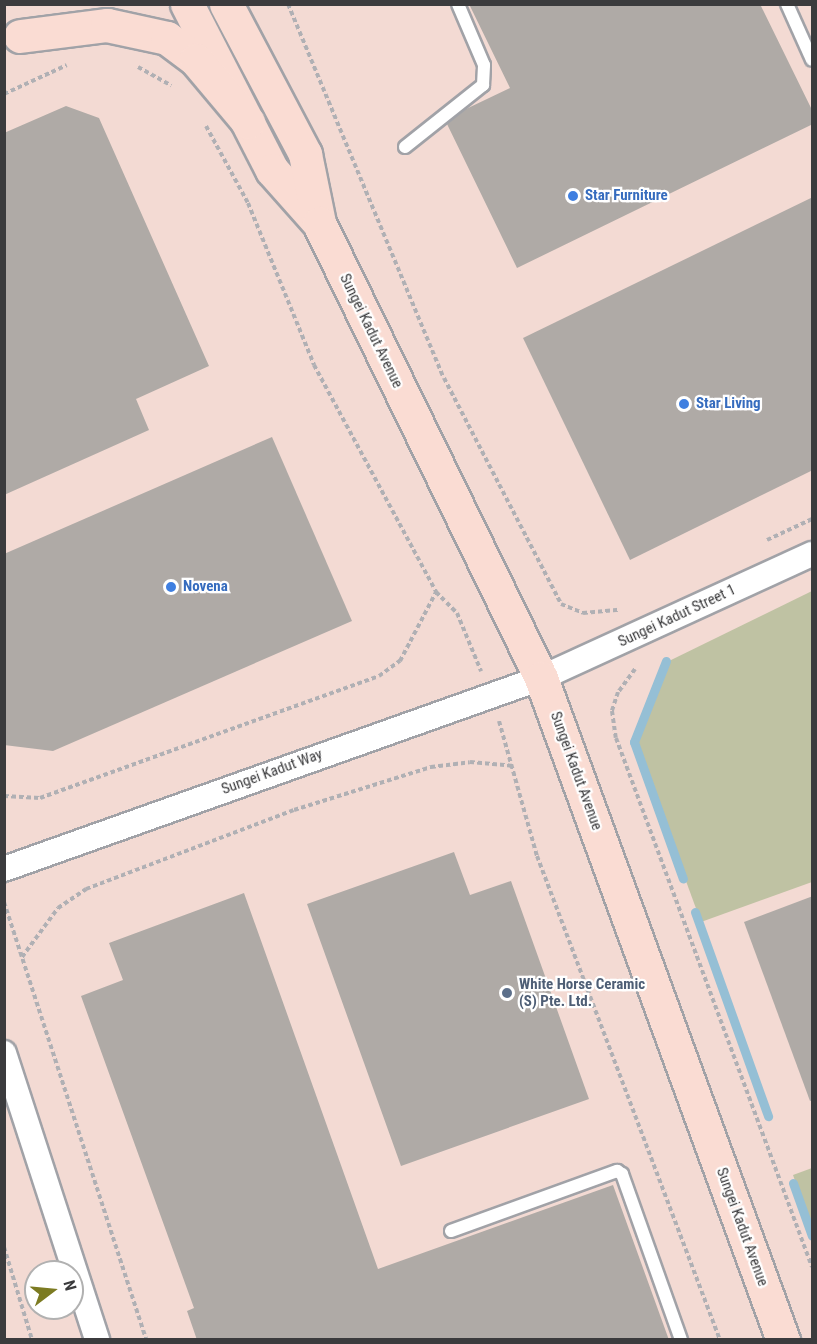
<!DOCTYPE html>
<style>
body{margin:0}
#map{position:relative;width:817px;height:1344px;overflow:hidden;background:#e9e9ef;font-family:"Roboto Condensed",sans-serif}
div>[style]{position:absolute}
.industrial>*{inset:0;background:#f3dad3}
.green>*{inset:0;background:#bfc2a3}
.stream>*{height:9px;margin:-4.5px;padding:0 4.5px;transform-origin:4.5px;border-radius:4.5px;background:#95bfd5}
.building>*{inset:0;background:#afaaa6}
.path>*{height:4px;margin-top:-2px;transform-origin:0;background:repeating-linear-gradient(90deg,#b0b0b4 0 4.5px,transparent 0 7.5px)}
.roads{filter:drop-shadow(2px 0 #a1a2a7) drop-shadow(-2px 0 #a1a2a7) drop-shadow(0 2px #a1a2a7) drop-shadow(0 -2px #a1a2a7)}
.lane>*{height:12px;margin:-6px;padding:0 6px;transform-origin:6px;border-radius:6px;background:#fff}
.street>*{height:24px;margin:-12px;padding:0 12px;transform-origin:12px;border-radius:12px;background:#fff}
.secondary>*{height:33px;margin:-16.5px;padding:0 16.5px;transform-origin:16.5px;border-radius:16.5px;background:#fadcd3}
.dots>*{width:16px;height:16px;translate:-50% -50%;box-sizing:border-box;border:3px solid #fff;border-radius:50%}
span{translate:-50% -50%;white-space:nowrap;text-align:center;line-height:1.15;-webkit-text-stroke:4.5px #fff;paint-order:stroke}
.shop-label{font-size:15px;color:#366cbe;font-weight:700}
.left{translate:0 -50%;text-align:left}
.street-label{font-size:15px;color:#3b3b3d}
.service-label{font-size:15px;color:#4e5e75;font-weight:700}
.frame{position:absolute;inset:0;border:6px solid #3b3b3d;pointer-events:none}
.north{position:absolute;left:24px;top:1260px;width:60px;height:60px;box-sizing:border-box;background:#fff;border:2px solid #b1b1b1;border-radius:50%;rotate:74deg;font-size:16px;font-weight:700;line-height:24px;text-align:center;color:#3b3b3d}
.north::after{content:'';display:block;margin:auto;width:21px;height:27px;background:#7c7b22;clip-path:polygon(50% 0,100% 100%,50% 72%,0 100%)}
</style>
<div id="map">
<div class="industrial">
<i style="clip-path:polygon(evenodd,5px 5px,812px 5px,812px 1339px,5px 1340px,5px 5px,36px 1272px,72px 1272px,72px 1308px,36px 1308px,36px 1272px)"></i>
</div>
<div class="green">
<i style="clip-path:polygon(812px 591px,812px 882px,701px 922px,635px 742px,669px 661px)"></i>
<i style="clip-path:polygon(812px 1168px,812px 1230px,793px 1175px)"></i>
</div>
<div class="stream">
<i style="left:666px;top:661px;width:87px;rotate:111.6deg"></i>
<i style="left:634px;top:742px;width:145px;rotate:70.3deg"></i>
<i style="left:695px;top:912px;width:217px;rotate:70.3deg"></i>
<i style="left:793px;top:1183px;width:56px;rotate:70.3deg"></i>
</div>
<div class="building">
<i style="clip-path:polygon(469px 4px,760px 4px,813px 112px,813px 124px,517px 268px,447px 124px,466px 109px,510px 88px)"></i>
<i style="clip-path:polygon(66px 106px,99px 118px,209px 366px,136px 399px,149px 430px,4px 495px,4px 133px)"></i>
<i style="clip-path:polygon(813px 197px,813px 470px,630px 560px,523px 338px)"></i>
<i style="clip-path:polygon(272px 437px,352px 621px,53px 751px,4px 745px,4px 554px)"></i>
<i style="clip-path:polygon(454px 852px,470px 895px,511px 881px,589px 1099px,401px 1166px,307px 904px)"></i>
<i style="clip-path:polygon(244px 893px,378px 1269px,613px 1185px,669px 1340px,197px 1340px,187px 1311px,194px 1308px,81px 996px,123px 980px,109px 943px)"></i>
<i style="clip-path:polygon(813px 896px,813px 1100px,810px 1101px,744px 922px)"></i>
</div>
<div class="path">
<i style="left:288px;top:4px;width:405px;rotate:67.4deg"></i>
<i style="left:444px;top:378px;width:254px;rotate:62.6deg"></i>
<i style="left:561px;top:604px;width:24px;rotate:22deg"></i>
<i style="left:583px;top:613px;width:36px;rotate:-5deg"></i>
<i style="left:138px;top:67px;width:38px;rotate:29deg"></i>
<i style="left:4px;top:94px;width:69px;rotate:-24.7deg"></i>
<i style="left:206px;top:126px;width:88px;rotate:61.4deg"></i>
<i style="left:248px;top:203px;width:175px;rotate:67.8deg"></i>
<i style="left:314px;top:365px;width:258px;rotate:61.7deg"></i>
<i style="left:436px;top:592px;width:30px;rotate:45deg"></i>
<i style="left:457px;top:613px;width:63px;rotate:67.5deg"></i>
<i style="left:767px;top:540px;width:50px;rotate:-25deg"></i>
<i style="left:635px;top:669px;width:29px;rotate:126deg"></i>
<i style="left:618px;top:692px;width:20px;rotate:108deg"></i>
<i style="left:612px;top:711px;width:27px;rotate:82deg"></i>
<i style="left:616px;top:738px;width:564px;rotate:69.67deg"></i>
<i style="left:499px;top:721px;width:140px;rotate:74.3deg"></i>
<i style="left:537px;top:856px;width:517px;rotate:69.29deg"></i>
<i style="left:4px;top:796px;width:36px;rotate:3deg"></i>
<i style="left:40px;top:798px;width:360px;rotate:-19.8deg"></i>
<i style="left:379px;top:676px;width:26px;rotate:-36deg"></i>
<i style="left:400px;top:661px;width:78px;rotate:-62.4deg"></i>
<i style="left:4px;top:902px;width:460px;rotate:72deg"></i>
<i style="left:22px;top:957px;width:61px;rotate:-53.7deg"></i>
<i style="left:58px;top:908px;width:34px;rotate:-34deg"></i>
<i style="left:86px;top:889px;width:222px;rotate:-20.8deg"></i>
<i style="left:294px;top:810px;width:144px;rotate:-17.4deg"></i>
<i style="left:431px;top:767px;width:39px;rotate:-7deg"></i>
<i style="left:470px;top:762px;width:45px;rotate:5.1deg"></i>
<i style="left:4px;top:1247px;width:97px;rotate:73.2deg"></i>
</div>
<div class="roads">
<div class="lane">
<i style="left:787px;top:4px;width:61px;rotate:65.9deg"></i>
<i style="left:405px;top:147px;width:100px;rotate:-38.5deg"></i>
<i style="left:483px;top:85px;width:20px;rotate:-87deg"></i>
<i style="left:484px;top:65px;width:66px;rotate:-113.1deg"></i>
<i style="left:451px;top:1231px;width:177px;rotate:-19.9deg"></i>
<i style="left:617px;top:1171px;width:6px;rotate:31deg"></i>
<i style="left:622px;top:1174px;width:176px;rotate:70.4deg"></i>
</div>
<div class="street">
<i style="left:4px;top:869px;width:570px;rotate:-19.58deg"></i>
<i style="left:541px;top:678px;width:298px;rotate:-24.6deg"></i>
<i style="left:4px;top:1053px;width:302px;rotate:72deg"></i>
</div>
<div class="secondary">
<i style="left:187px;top:4px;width:186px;rotate:62.9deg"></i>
<i style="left:272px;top:170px;width:69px;rotate:48.5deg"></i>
<i style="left:226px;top:4px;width:170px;rotate:62.2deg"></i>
<i style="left:305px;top:154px;width:70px;rotate:78.5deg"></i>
<i style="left:319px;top:223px;width:506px;rotate:63.99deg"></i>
<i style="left:541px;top:678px;width:705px;rotate:69.92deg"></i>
<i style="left:20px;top:36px;width:88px;rotate:-7.2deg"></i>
<i style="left:107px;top:25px;width:61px;rotate:12.2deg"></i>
<i style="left:167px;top:38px;width:36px;rotate:37deg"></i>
<i style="left:196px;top:60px;width:81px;rotate:50deg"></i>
</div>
</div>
<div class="dots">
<i style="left:573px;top:196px;background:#3f7fe0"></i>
<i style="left:684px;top:404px;background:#3f7fe0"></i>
<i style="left:171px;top:587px;background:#3f7fe0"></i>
<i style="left:507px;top:993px;background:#5c6f8a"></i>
</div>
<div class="shop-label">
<span class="left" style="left:585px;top:196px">Star Furniture</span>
<span class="left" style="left:696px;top:404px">Star Living</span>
<span class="left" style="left:183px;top:587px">Novena</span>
</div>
<div class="street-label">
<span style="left:371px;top:331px;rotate:64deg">Sungei Kadut Avenue</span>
<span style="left:677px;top:616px;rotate:-25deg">Sungei Kadut Street 1</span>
<span style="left:576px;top:771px;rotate:70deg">Sungei Kadut Avenue</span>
<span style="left:272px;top:772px;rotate:-20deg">Sungei Kadut Way</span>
<span style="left:742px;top:1227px;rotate:70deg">Sungei Kadut Avenue</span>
</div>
<div class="service-label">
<span class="left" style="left:519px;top:993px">White Horse Ceramic<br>(S) Pte. Ltd.</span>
</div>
<div class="frame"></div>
<div class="north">N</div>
</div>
